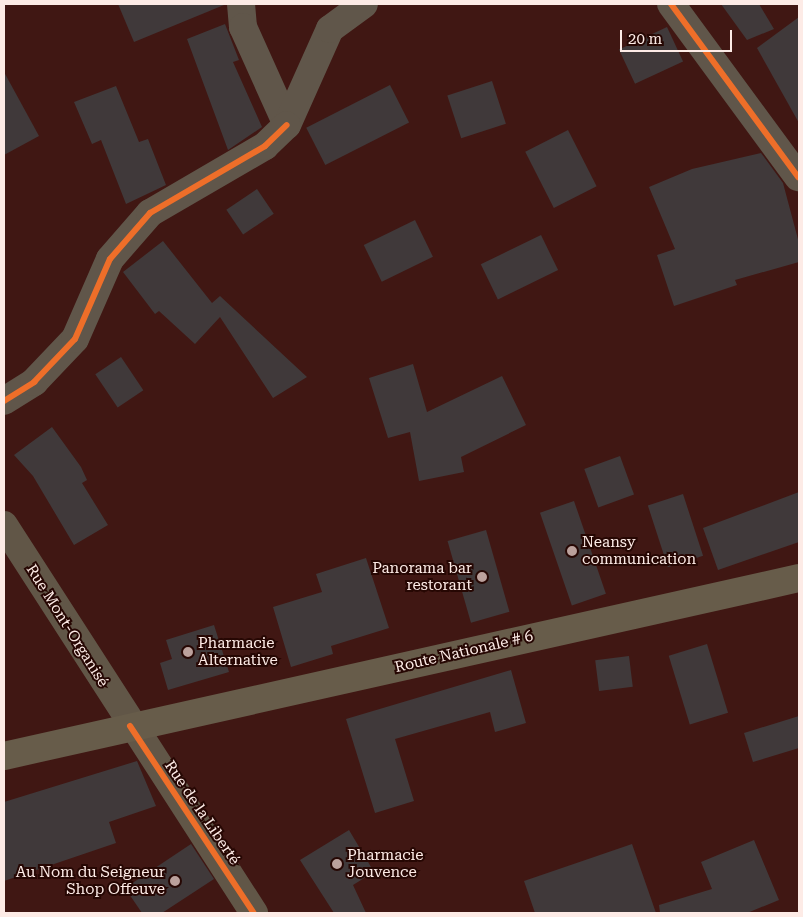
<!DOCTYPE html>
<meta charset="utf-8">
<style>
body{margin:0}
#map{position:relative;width:803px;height:917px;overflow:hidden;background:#401713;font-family:"Roboto Serif",serif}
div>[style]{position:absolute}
.building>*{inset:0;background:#40393a;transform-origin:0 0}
.street>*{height:28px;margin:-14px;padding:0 14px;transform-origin:14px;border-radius:14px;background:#60564a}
.secondary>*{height:28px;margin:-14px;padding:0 14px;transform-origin:14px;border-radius:14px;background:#615647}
.primary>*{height:28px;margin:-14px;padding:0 14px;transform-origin:14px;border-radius:14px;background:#675c4a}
.cycleway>*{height:6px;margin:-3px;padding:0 3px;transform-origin:3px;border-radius:3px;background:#ee6e29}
.dots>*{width:14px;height:14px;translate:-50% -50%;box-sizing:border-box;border:2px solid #260703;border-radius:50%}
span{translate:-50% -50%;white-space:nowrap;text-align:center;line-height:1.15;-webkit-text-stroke:4px #260703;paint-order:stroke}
.poi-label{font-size:15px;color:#fdebe6}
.left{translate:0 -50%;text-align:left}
.right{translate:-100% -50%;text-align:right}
.street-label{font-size:15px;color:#fdebe6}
.frame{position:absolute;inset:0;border:5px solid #fdebe6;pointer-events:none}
.scale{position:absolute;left:620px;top:30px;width:112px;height:22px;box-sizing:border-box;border:2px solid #fdebe6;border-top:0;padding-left:6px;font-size:15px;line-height:18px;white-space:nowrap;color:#fdebe6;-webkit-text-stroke:4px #260703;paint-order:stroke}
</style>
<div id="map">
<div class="building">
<i style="clip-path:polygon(118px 4px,224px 4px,224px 5px,134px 42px)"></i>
<i style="clip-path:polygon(721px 4px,759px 4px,774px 29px,747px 40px)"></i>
<i style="clip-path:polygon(799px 17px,799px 123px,757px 48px)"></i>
<i style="clip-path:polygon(225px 24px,239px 60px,233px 62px,262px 127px,228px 150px,187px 39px)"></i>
<i style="left:667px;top:27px;width:38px;height:53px;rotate:65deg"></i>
<i style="clip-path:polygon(4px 72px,39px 136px,4px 155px)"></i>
<i style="left:492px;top:81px;width:45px;height:47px;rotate:72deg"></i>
<i style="left:390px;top:85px;width:42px;height:94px;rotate:63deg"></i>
<i style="clip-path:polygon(116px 86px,139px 142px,148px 139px,166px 185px,126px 204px,101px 140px,92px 144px,74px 102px)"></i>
<i style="left:568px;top:130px;width:63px;height:48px;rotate:63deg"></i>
<i style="clip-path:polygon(761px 153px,783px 183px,799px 243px,799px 262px,735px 280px,737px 285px,674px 306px,657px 255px,675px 249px,649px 187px,692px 169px)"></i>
<i style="left:257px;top:189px;width:30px;height:37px;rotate:56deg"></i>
<i style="left:415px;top:220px;width:41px;height:57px;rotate:64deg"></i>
<i style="left:541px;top:235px;width:39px;height:67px;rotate:64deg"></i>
<i style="clip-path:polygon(163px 241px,212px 303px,220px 296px,307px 377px,273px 398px,220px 317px,195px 344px,159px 311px,155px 314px,123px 272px)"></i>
<i style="left:121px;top:357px;width:40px;height:31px;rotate:56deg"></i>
<i style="clip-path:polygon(413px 364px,427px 412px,502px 376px,526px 425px,461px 457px,464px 472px,419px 481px,410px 432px,388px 438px,369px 378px)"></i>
<i style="clip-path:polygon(52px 427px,81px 467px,87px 480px,82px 483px,108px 525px,74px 545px,33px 476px,14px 455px)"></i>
<i style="left:620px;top:456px;width:41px;height:38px;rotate:70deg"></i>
<i style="clip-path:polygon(799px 492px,799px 542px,718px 570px,703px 528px)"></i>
<i style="left:683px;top:494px;width:65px;height:37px;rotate:72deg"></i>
<i style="left:574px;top:501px;width:98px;height:36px;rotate:71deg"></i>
<i style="left:486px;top:530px;width:85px;height:40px;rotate:74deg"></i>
<i style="clip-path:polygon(366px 558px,389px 628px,331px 646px,333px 654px,291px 667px,273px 607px,322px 592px,316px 574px)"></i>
<i style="clip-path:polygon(214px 625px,229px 672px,168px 690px,160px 663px,172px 659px,166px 640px)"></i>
<i style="left:707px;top:644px;width:72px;height:40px;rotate:73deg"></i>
<i style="left:629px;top:656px;width:31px;height:34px;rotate:83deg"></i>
<i style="clip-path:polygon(511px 670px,526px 723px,495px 732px,490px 712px,395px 739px,414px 801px,375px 813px,346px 719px)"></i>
<i style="clip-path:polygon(799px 716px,799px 748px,753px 762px,744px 733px)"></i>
<i style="clip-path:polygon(137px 761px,156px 806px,109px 822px,116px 843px,4px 881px,4px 802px)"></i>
<i style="clip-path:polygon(349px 830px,374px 872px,353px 885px,366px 913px,334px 913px,300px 860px)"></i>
<i style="clip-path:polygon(754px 840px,779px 900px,747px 913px,660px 913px,659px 905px,712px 889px,701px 862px)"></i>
<i style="clip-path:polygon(191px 844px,214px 879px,162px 913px,142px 913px,125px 888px)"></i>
<i style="clip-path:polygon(632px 844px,656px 913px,535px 913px,524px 881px)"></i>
</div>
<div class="street">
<i style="left:241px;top:4px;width:23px;rotate:85deg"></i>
<i style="left:243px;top:27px;width:107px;rotate:65.8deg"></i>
<i style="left:287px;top:125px;width:105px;rotate:-65.9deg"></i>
<i style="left:330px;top:29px;width:42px;rotate:-36.3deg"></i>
<i style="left:671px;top:4px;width:215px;rotate:53.7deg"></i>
<i style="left:4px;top:401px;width:36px;rotate:-32deg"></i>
<i style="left:34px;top:382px;width:59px;rotate:-46.4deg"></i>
<i style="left:75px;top:339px;width:87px;rotate:-66.4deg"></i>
<i style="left:110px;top:259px;width:61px;rotate:-49deg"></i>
<i style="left:150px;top:213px;width:133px;rotate:-30.2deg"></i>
<i style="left:265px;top:146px;width:30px;rotate:-44deg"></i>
</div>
<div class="secondary">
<i style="left:4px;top:525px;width:462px;rotate:57.2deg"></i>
</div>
<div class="primary">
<i style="left:4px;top:756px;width:815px;rotate:-12.62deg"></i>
</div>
<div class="cycleway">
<i style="left:671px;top:4px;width:215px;rotate:53.7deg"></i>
<i style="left:4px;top:401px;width:36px;rotate:-32deg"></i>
<i style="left:34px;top:382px;width:59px;rotate:-46.4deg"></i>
<i style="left:75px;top:339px;width:87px;rotate:-66.4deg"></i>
<i style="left:110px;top:259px;width:61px;rotate:-49deg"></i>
<i style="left:150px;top:213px;width:133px;rotate:-30.2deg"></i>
<i style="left:265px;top:146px;width:30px;rotate:-44deg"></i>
<i style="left:130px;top:726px;width:224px;rotate:56.5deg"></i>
</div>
<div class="dots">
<i style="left:572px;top:551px;background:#bba19c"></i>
<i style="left:482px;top:577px;background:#bba19c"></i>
<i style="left:188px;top:652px;background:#bba19c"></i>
<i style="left:337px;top:864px;background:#bba19c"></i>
<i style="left:175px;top:881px;background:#bba19c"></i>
</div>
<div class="poi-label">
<span class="left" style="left:582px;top:551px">Neansy<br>communication</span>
<span class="right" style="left:472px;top:577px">Panorama bar<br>restorant</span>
<span class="left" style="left:198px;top:652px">Pharmacie<br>Alternative</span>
<span class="left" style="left:347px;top:864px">Pharmacie<br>Jouvence</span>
<span class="right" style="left:165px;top:881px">Au Nom du Seigneur<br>Shop Offeuve</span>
</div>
<div class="street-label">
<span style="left:67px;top:626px;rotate:58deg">Rue Mont-Organisé</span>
<span style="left:464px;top:652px;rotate:-13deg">Route Nationale # 6</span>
<span style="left:202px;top:813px;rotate:56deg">Rue de la Liberté</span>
</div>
<div class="frame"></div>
<div class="scale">20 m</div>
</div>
